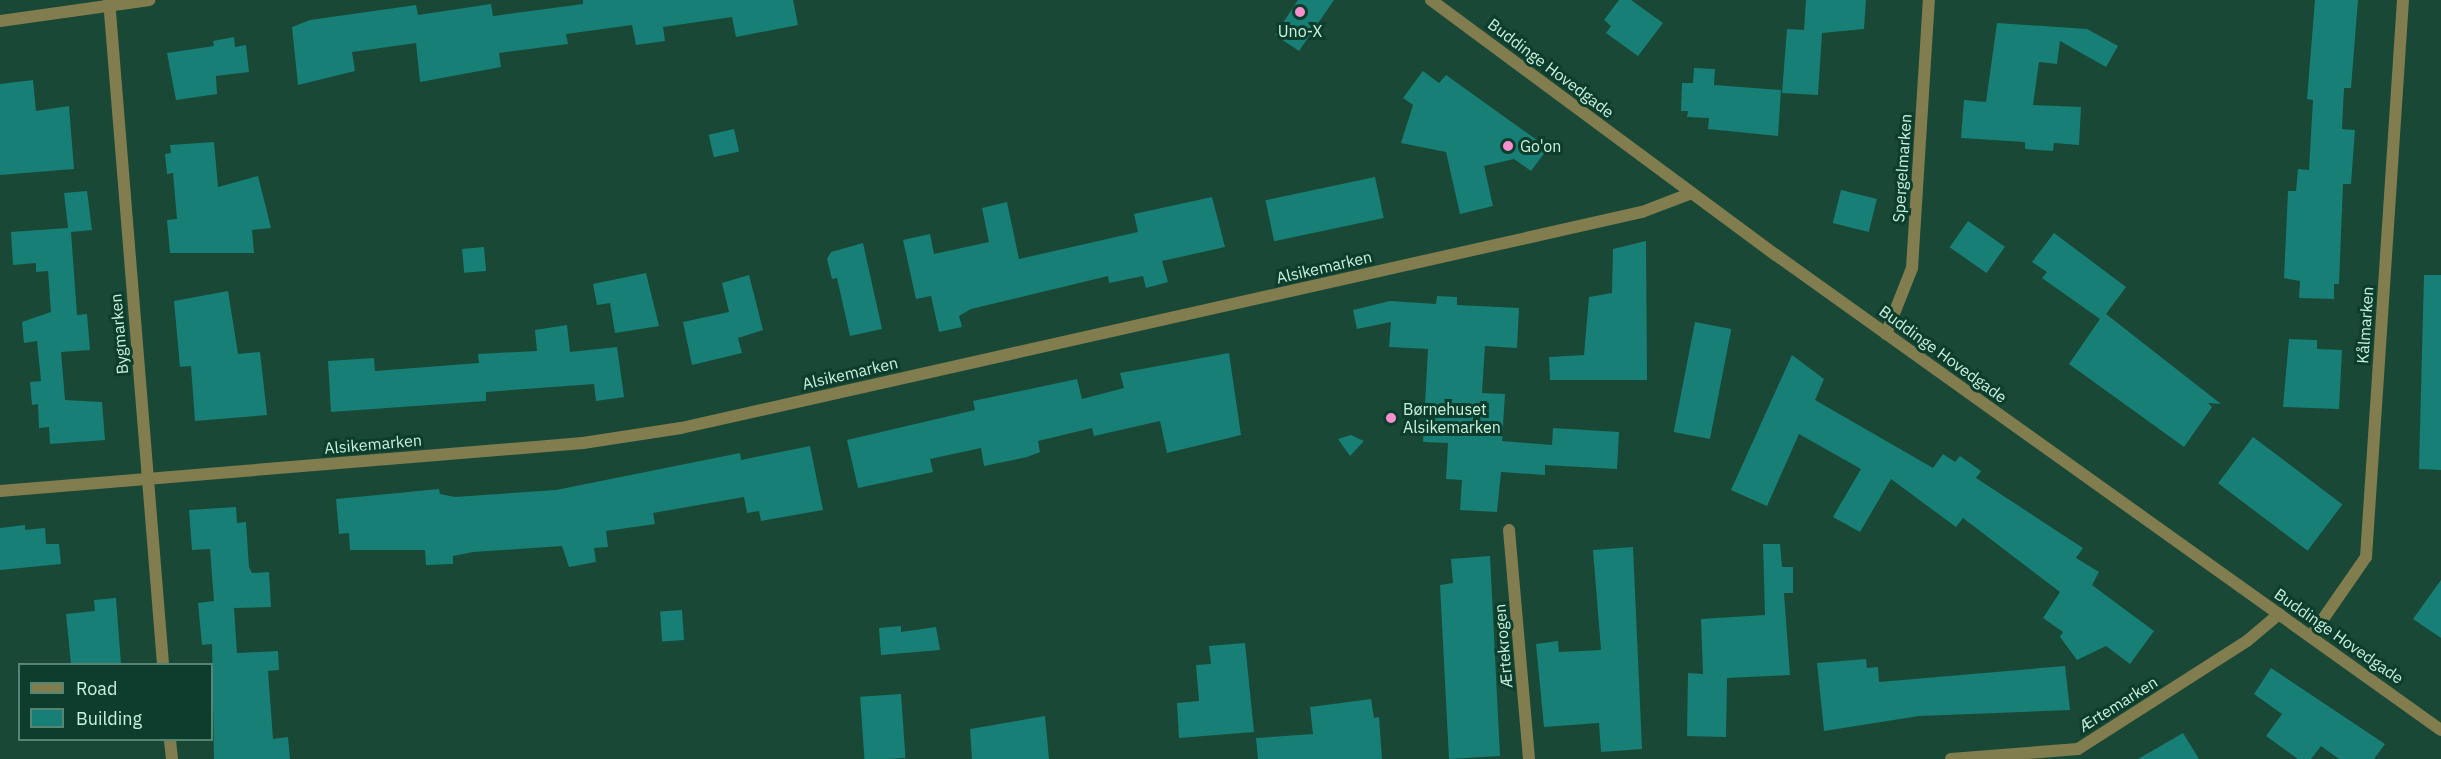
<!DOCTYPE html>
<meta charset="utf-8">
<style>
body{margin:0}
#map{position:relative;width:2441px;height:759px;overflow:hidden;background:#1a4836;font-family:"IBM Plex Sans",sans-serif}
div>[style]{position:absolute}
.building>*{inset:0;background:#177f75;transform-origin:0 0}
.minor>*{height:12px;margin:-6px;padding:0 6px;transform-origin:6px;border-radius:6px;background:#817d4e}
.tertiary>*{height:12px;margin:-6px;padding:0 6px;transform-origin:6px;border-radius:6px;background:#817d4e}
.dots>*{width:16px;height:16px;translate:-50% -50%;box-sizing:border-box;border:3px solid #0d3d2c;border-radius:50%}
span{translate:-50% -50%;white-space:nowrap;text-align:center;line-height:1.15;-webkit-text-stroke:6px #0d3d2c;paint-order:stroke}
.poi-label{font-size:16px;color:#c9f2de}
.left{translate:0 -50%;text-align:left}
.street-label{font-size:16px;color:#c9f2de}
.legend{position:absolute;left:18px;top:663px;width:195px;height:78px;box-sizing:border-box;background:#0d3d2c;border:2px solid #588573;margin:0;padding:8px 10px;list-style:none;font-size:18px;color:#c9f2de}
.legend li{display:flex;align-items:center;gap:12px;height:30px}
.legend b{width:30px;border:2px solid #588573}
</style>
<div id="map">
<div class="building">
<i style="clip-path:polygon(583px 0,793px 0,798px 25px,736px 37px,732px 17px,663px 27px,665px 41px,636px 45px,632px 25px,566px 34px,568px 44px,499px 53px,501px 67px,420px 82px,416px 43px,352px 52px,355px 71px,298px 85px,292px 27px,310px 20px,416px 5px,418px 15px,491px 4px,493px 16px,583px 4px)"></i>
<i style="clip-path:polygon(1298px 0,1334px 0,1299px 51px,1275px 35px)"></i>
<i style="clip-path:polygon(1619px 0,1631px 0,1663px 23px,1638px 56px,1606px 33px,1611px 26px,1604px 20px)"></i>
<i style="clip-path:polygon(1806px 0,1866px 0,1864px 29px,1822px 33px,1818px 95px,1782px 93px,1787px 29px,1804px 30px)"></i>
<i style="clip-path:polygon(2315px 0,2358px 0,2351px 88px,2344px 88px,2342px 129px,2355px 130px,2351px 184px,2343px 184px,2339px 284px,2334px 284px,2334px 299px,2299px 298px,2300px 281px,2284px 278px,2288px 191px,2296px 191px,2298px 169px,2309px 170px,2313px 100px,2307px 99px)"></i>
<i style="clip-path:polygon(1997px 23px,2087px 29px,2118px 46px,2106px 67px,2060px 41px,2057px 64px,2039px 62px,2033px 105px,2081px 107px,2079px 145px,2054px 143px,2053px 151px,2025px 149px,2025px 142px,1961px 138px,1964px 100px,1986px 102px)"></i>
<i style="clip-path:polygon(234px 37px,235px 47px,246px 45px,249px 72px,216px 76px,217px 94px,176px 100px,167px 53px,214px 46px,213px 41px)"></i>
<i style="clip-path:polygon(1694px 68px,1715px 69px,1714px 85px,1781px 90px,1778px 136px,1708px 129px,1709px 118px,1687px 117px,1688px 111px,1681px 111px,1682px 83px,1693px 83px)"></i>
<i style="clip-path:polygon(1423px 71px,1439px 83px,1446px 75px,1548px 148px,1531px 171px,1514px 159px,1484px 166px,1493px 206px,1460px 214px,1446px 152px,1401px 143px,1413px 105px,1403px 98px)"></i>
<i style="clip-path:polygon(33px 80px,36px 111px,69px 106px,74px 169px,0 175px,0 84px)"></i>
<i style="left:734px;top:129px;width:23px;height:26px;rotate:77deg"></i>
<i style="clip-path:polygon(214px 142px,218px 187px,258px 176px,271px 228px,252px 230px,254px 253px,170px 253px,167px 220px,177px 219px,173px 173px,167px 174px,165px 154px,171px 153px,170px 145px)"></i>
<i style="left:1375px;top:177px;width:42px;height:112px;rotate:78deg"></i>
<i style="left:1841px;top:190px;width:37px;height:34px;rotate:14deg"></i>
<i style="clip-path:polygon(87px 191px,92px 230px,71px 232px,77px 315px,87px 314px,90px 350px,61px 352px,65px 400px,102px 402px,105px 440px,50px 444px,49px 427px,39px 428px,38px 404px,32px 405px,30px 382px,41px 381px,37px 341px,24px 343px,22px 322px,51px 312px,48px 271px,36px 272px,36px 263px,13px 265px,11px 232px,68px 228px,64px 193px)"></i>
<i style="clip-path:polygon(1212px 197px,1225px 247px,1162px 261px,1168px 282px,1146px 288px,1143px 276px,1109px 283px,1108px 276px,971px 309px,959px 316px,962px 327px,939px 332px,931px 296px,916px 299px,903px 240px,930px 234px,934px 254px,989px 242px,982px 208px,1007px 202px,1019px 259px,1138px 232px,1134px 214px)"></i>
<i style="left:1968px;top:221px;width:45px;height:32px;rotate:35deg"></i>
<i style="clip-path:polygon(2054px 233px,2126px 287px,2106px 314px,2221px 404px,2208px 403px,2212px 407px,2184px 447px,2069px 364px,2100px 319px,2042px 278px,2047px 272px,2032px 262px)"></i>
<i style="clip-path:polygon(1646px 241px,1647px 380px,1550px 380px,1549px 357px,1584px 355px,1589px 297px,1612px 293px,1613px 249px)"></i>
<i style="clip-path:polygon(863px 243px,882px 329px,850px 336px,837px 278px,832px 279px,827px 259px,831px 252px)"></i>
<i style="left:484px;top:247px;width:24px;height:22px;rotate:85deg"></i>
<i style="clip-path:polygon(646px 273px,659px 326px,615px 333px,610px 303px,597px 305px,593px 284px)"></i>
<i style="clip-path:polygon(749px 275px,763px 330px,738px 338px,742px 353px,692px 365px,683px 322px,729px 312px,722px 283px)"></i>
<i style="clip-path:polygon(2424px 275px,2441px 275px,2441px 470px,2419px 469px)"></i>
<i style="clip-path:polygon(228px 291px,238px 354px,260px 352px,267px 415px,195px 421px,191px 366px,180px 367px,174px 301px)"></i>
<i style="clip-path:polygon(1437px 296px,1457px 297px,1457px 305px,1519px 308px,1517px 348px,1485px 346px,1482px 393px,1505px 394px,1502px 441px,1552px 445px,1553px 428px,1619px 432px,1617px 469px,1545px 465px,1545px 475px,1501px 472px,1497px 512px,1460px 510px,1462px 480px,1446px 479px,1448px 443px,1423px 442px,1428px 349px,1389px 347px,1391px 322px,1357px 329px,1353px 310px,1390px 301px,1436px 304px)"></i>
<i style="left:1695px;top:322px;width:37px;height:112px;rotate:11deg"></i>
<i style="clip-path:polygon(567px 325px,570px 352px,617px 347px,624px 397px,596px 401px,594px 384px,486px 392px,486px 401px,331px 412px,328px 361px,374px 358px,375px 371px,479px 363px,478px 354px,537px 351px,535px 330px)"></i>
<i style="clip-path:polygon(2289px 339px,2317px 340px,2317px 349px,2342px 350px,2339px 409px,2283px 407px)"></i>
<i style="clip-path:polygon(1229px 353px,1241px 435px,1167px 453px,1160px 421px,1094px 436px,1092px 428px,1038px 441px,1040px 452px,1027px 457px,984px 466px,981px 448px,930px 459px,933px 472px,858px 488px,847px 440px,975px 410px,973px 401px,1077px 379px,1082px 399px,1124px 388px,1120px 373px)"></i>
<i style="clip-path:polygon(1792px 355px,1824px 379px,1815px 400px,1933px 468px,1943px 454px,1955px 462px,1960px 456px,1981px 471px,1976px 478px,2083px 548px,2076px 558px,2099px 572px,2092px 585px,2154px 631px,2130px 664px,2106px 646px,2077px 660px,2060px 637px,2063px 632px,2043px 618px,2060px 592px,1963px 518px,1956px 527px,1891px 479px,1860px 532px,1833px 517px,1861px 469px,1799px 434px,1767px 506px,1731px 490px)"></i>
<i style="clip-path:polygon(1351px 435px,1364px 441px,1350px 456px,1338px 439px)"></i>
<i style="left:2253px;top:437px;width:112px;height:58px;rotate:37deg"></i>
<i style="clip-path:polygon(810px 446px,823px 510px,761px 521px,759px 511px,747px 513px,744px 497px,653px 513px,655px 524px,606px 531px,608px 547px,594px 548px,596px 562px,569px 567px,562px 546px,473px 552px,453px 556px,453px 564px,426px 565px,425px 550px,350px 550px,349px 533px,339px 534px,336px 499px,439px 489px,440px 494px,455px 497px,556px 490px,740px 453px,741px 460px)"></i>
<i style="clip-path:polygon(236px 507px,237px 523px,246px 522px,249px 567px,252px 573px,269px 572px,271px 607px,234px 608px,237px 653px,278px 651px,279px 670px,268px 671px,273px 739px,288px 737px,290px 759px,214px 759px,212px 644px,202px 645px,198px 603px,214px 601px,210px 549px,192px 550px,189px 510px)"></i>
<i style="clip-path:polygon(25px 525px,25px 530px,45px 528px,46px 544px,59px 544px,61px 564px,0 570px,0 528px)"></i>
<i style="clip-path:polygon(1763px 544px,1780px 544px,1782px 567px,1793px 567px,1793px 593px,1784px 593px,1790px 675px,1727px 678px,1726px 737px,1687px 736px,1688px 673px,1703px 674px,1701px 619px,1765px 615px)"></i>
<i style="clip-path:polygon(1633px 547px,1642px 749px,1601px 752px,1599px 723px,1544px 727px,1536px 644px,1558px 641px,1559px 652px,1601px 650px,1593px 550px)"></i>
<i style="clip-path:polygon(1490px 556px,1500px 756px,1449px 759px,1440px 585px,1453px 583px,1451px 559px)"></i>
<i style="clip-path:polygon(2441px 580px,2441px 638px,2413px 619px)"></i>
<i style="clip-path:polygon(116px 598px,121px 664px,71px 664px,66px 614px,95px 611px,94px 600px)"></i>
<i style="left:682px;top:610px;width:30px;height:22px;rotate:86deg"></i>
<i style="clip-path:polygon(901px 626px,901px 632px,936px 627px,940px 650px,881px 655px,879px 628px)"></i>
<i style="clip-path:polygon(1245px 643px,1254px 732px,1179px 738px,1177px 703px,1199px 701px,1196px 665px,1211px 664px,1209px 646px)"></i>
<i style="clip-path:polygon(1866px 659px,1867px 668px,1878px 667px,1879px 682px,2065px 666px,2070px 710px,1919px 716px,1824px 731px,1817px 663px)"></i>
<i style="clip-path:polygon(2271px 668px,2385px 744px,2374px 759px,2339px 759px,2321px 746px,2311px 759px,2298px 759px,2266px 736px,2282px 714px,2254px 694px)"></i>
<i style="left:901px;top:694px;width:64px;height:41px;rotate:86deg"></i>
<i style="clip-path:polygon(1371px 699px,1374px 718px,1379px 717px,1382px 759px,1258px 759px,1256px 738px,1313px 734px,1310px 707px)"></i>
<i style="clip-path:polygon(1045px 716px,1049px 759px,972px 759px,970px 729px)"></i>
<i style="clip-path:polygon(2183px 733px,2199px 759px,2138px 759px)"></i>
</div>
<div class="minor">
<i style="left:109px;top:0;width:666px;rotate:85.35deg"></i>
<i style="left:1886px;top:334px;width:71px;rotate:-68.5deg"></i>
<i style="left:1912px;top:268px;width:269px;rotate:-86.4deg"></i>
<i style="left:0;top:491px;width:585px;rotate:-4.71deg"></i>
<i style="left:583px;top:443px;width:99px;rotate:-8.7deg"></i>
<i style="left:681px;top:428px;width:985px;rotate:-12.67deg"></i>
<i style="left:1642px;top:212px;width:53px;rotate:-20.8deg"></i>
<i style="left:1509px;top:530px;width:230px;rotate:85deg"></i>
<i style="left:2312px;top:635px;width:95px;rotate:-55.3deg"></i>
<i style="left:2366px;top:557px;width:558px;rotate:-86.2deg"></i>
<i style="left:170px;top:740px;width:19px;rotate:84deg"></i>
<i style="left:1951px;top:759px;width:127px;rotate:-4.5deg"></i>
<i style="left:2078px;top:749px;width:201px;rotate:-32.6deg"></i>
<i style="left:2247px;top:641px;width:42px;rotate:-40.2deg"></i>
</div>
<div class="tertiary">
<i style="left:1431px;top:0;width:429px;rotate:36.5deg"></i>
<i style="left:1776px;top:255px;width:817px;rotate:35.54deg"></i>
<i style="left:0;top:21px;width:151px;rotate:-8deg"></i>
</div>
<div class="dots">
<i style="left:1300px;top:12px;background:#f790cd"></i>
<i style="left:1508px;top:146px;background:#f790cd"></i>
<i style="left:1391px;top:418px;background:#f790cd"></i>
</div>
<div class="poi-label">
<span style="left:1300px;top:31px">Uno-X</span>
<span class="left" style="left:1520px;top:146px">Go'on</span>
<span class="left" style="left:1403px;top:418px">Børnehuset<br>Alsikemarken</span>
</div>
<div class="street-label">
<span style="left:1551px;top:68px;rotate:37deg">Buddinge Hovedgade</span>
<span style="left:1902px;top:168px;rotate:-86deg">Spergelmarken</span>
<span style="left:1324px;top:267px;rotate:-13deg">Alsikemarken</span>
<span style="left:2365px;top:325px;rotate:-86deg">Kålmarken</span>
<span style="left:119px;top:334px;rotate:-95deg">Bygmarken</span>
<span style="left:1943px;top:354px;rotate:36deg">Buddinge Hovedgade</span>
<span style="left:850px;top:373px;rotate:-13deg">Alsikemarken</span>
<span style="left:373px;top:444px;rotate:-5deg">Alsikemarken</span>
<span style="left:2339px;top:636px;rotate:35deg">Buddinge Hovedgade</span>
<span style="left:1503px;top:646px;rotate:-95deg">Ærtekrogen</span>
<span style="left:2118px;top:704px;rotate:-32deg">Ærtemarken</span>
</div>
<ul class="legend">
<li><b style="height:8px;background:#817d4e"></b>Road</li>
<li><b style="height:16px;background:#177f75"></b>Building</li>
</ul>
</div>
